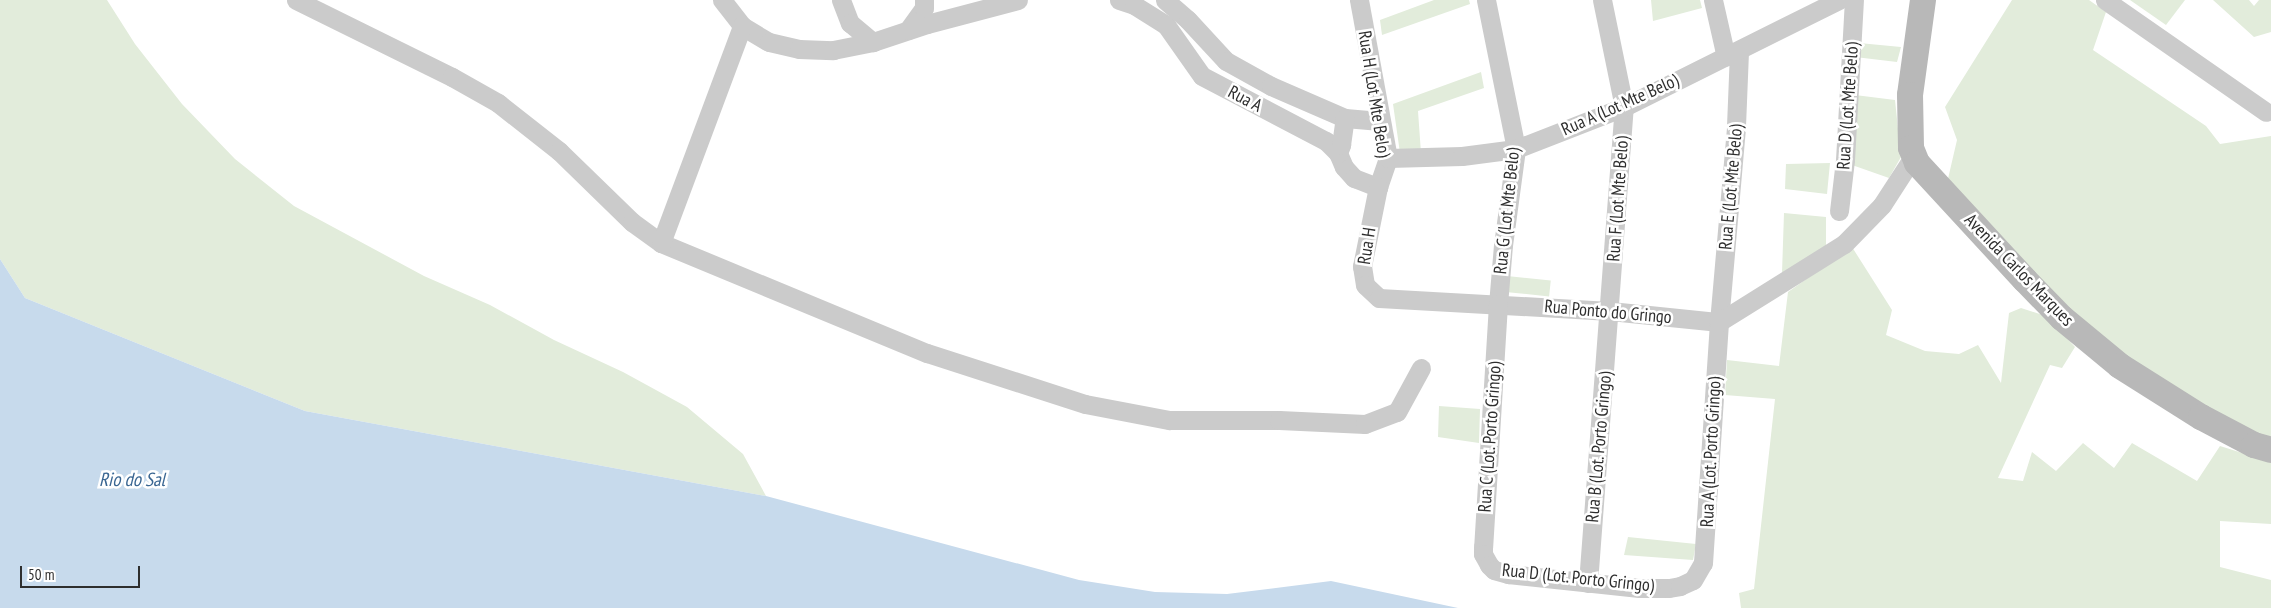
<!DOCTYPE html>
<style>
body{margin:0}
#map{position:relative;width:2271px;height:608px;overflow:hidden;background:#fff;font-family:"PT Sans Narrow",sans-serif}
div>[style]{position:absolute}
.green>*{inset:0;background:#e2ecdb;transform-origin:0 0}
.water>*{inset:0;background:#c7daec}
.street>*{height:19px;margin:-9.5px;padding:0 9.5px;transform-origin:9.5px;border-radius:9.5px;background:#cbcbcb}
.secondary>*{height:26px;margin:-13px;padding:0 13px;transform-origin:13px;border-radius:13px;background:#b8b8b8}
span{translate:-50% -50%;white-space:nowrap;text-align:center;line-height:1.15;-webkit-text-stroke:5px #fff;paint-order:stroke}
.street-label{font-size:18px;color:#2e2e2e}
.water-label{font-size:19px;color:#3a6692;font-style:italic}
.scale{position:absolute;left:20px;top:566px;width:120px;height:22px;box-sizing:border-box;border:2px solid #2e2e2e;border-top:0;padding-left:6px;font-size:15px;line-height:18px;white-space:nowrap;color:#2e2e2e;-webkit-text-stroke:4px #fff;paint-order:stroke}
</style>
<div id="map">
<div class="green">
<i style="clip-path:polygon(0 0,107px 0,135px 44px,182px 104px,235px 159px,294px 206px,424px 276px,490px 305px,554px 340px,623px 372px,687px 407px,743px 454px,766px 496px,305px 411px,25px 298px,0 259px)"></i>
<i style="clip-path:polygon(1434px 0,1469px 0,1470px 4px,1382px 35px,1380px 20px)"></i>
<i style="clip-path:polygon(1651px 0,1700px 0,1702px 8px,1653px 21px)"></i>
<i style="clip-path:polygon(2012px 0,2089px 0,2106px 12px,2093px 50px,2206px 126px,2220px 144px,2271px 136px,2271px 440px,2256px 437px,2134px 364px,2049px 290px,1947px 183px,1957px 140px,1945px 107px)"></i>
<i style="clip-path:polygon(2130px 0,2185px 0,2166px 25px)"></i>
<i style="clip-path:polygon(2213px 0,2249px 0,2254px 6px,2259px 0,2271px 0,2271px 32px,2254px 37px)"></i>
<i style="clip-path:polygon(1859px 43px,1901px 47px,1897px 62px,1855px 57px)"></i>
<i style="clip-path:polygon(1481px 72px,1484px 88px,1418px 111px,1421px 153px,1400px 153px,1393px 104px)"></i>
<i style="clip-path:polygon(1855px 95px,1895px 100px,1901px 157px,1889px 178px,1852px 165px)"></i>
<i style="clip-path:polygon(1830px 163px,1827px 194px,1785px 189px,1786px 164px)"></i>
<i style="clip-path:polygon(1784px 213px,1826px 217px,1826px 246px,1782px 273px)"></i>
<i style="clip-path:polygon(1852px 247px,1892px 310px,1886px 335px,1925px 351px,1959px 354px,1978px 345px,2001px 383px,2009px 313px,2021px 308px,2046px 316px,2075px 347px,2062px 368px,2050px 365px,1998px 478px,2023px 481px,2032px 452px,2056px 471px,2083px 443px,2114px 468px,2132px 443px,2197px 481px,2220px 446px,2271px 462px,2271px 524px,2220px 521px,2220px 567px,2271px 580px,2271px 608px,1741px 608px,1739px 593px,1754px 589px,1775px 399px,1725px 395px,1727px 360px,1779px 366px,1788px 292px)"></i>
<i style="left:1507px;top:276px;width:44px;height:16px;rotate:6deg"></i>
<i style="clip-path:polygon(1439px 406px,1480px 409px,1479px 443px,1438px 437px)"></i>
<i style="clip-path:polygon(1628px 537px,1696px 544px,1693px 560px,1624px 555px)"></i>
</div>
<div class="water">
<i style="clip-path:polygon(0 259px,25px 298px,305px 411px,766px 496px,1079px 580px,1155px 592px,1227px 594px,1331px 581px,1458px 608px,0 608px)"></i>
</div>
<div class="street">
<i style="left:296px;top:0;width:174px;rotate:26.3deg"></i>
<i style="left:452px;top:77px;width:53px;rotate:29.5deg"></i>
<i style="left:498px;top:103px;width:78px;rotate:38.2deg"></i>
<i style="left:559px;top:151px;width:102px;rotate:44.2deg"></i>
<i style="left:632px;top:222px;width:36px;rotate:36deg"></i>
<i style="left:661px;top:243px;width:288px;rotate:22.5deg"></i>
<i style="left:927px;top:353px;width:166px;rotate:17.9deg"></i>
<i style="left:1085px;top:404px;width:86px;rotate:10.8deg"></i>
<i style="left:1169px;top:420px;width:110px"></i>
<i style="left:1279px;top:420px;width:86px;rotate:2.7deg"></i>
<i style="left:1365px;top:424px;width:34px;rotate:-21deg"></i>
<i style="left:1397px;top:412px;width:50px;rotate:-61.4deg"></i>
<i style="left:722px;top:0;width:33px;rotate:52deg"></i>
<i style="left:742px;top:26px;width:31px;rotate:31deg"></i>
<i style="left:769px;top:42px;width:31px;rotate:13deg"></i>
<i style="left:799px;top:49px;width:34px;rotate:2deg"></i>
<i style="left:833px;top:50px;width:41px;rotate:-11.3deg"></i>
<i style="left:873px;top:42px;width:57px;rotate:-18.4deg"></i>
<i style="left:927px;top:24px;width:94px;rotate:-14.8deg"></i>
<i style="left:841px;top:0;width:25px;rotate:69deg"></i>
<i style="left:850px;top:23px;width:30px;rotate:40deg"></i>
<i style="left:1119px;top:0;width:16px;rotate:18deg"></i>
<i style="left:1134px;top:5px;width:38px;rotate:32deg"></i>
<i style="left:1166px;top:25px;width:62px;rotate:54.8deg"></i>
<i style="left:1202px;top:76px;width:140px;rotate:27.7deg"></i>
<i style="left:1326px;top:141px;width:17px;rotate:45deg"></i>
<i style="left:1338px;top:153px;width:15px;rotate:67deg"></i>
<i style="left:1344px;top:167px;width:15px;rotate:48deg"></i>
<i style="left:1354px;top:178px;width:26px;rotate:21deg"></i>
<i style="left:1165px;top:0;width:30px;rotate:41deg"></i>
<i style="left:1188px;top:20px;width:56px;rotate:47.2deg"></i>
<i style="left:1226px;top:61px;width:51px;rotate:29.1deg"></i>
<i style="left:1271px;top:86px;width:81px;rotate:23.4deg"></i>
<i style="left:1345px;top:118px;width:35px;rotate:5deg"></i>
<i style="left:1359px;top:0;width:161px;rotate:79.6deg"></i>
<i style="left:1388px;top:158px;width:31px;rotate:109deg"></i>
<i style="left:1378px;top:187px;width:81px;rotate:101.4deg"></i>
<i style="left:1362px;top:266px;width:19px;rotate:81deg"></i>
<i style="left:1365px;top:285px;width:19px;rotate:43deg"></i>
<i style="left:1379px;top:298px;width:231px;rotate:3.2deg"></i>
<i style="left:1610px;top:311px;width:110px;rotate:5.8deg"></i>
<i style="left:1486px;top:0;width:152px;rotate:78.6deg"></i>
<i style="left:1516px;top:149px;width:97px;rotate:97.7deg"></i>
<i style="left:1503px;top:245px;width:59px;rotate:94.8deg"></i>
<i style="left:1498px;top:304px;width:243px;rotate:93.5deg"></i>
<i style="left:1483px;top:547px;width:7px;rotate:90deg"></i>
<i style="left:1483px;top:554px;width:13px;rotate:61deg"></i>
<i style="left:1489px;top:565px;width:7px;rotate:45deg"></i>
<i style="left:1494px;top:570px;width:15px;rotate:16deg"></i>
<i style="left:1508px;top:574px;width:132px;rotate:6.1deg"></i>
<i style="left:1639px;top:588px;width:30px"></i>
<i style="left:1669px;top:588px;width:11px;rotate:-10deg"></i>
<i style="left:1680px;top:586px;width:14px;rotate:-25deg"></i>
<i style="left:1693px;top:580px;width:20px;rotate:-60deg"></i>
<i style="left:1703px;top:563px;width:242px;rotate:-86.2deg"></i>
<i style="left:1719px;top:322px;width:197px;rotate:-85deg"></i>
<i style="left:1736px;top:126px;width:75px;rotate:-87.7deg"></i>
<i style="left:1713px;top:0;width:58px;rotate:77.2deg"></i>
<i style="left:2105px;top:0;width:196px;rotate:34.8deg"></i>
<i style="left:908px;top:30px;width:27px;rotate:-54deg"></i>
<i style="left:924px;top:8px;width:8px;rotate:-90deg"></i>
<i style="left:1338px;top:153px;width:9px;rotate:-69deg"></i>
<i style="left:1341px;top:145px;width:27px;rotate:-82deg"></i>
<i style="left:1388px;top:158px;width:74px;rotate:-1.5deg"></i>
<i style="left:1462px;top:156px;width:54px;rotate:-7.4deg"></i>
<i style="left:1516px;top:149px;width:116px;rotate:-21.3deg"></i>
<i style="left:1624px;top:107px;width:240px;rotate:-26.5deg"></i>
<i style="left:1839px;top:211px;width:51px;rotate:-83.3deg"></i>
<i style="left:1845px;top:160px;width:160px;rotate:-86.8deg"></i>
<i style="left:661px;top:243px;width:232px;rotate:-69.5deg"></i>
<i style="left:1719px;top:322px;width:147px;rotate:-32deg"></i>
<i style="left:1844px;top:244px;width:54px;rotate:-45.7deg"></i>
<i style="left:1882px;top:205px;width:57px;rotate:-57.1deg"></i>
<i style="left:1588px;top:583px;width:477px;rotate:-85.7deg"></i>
<i style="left:1624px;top:107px;width:109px;rotate:-101.6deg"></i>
</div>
<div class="secondary">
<i style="left:1923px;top:0;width:96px;rotate:97.8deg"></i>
<i style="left:1910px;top:95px;width:53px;rotate:88.9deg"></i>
<i style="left:1911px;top:148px;width:16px;rotate:68deg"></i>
<i style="left:1917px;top:163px;width:159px;rotate:47.3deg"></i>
<i style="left:2025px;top:280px;width:53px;rotate:45.8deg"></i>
<i style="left:2062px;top:318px;width:75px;rotate:39.6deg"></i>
<i style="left:2120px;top:366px;width:96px;rotate:32.2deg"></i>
<i style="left:2201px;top:417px;width:60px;rotate:27.8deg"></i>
<i style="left:2254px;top:445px;width:18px;rotate:16deg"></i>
</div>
<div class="street-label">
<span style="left:1374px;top:94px;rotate:81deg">Rua H (Lot Mte Belo)</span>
<span style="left:1245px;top:99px;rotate:28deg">Rua A</span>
<span style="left:1620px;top:105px;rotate:-24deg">Rua A (Lot Mte Belo)</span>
<span style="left:1848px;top:106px;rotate:-86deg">Rua D (Lot Mte Belo)</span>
<span style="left:1731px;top:187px;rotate:-85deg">Rua E (Lot Mte Belo)</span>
<span style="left:1618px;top:199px;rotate:-86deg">Rua F (Lot Mte Belo)</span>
<span style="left:1507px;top:211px;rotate:-84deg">Rua G (Lot Mte Belo)</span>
<span style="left:1367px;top:246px;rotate:-81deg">Rua H</span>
<span style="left:2019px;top:270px;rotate:46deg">Avenida Carlos Marques</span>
<span style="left:1608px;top:312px;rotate:5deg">Rua Ponto do Gringo</span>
<span style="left:1490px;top:437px;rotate:-86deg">Rua C (Lot. Porto Gringo)</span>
<span style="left:1599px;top:447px;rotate:-85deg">Rua B (Lot. Porto Gringo)</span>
<span style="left:1711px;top:452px;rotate:-87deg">Rua A (Lot. Porto Gringo)</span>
<span style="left:1578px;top:578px;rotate:6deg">Rua D (Lot. Porto Gringo)</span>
</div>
<div class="water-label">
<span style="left:132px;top:480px">Rio do Sal</span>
</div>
<div class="scale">50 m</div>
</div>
